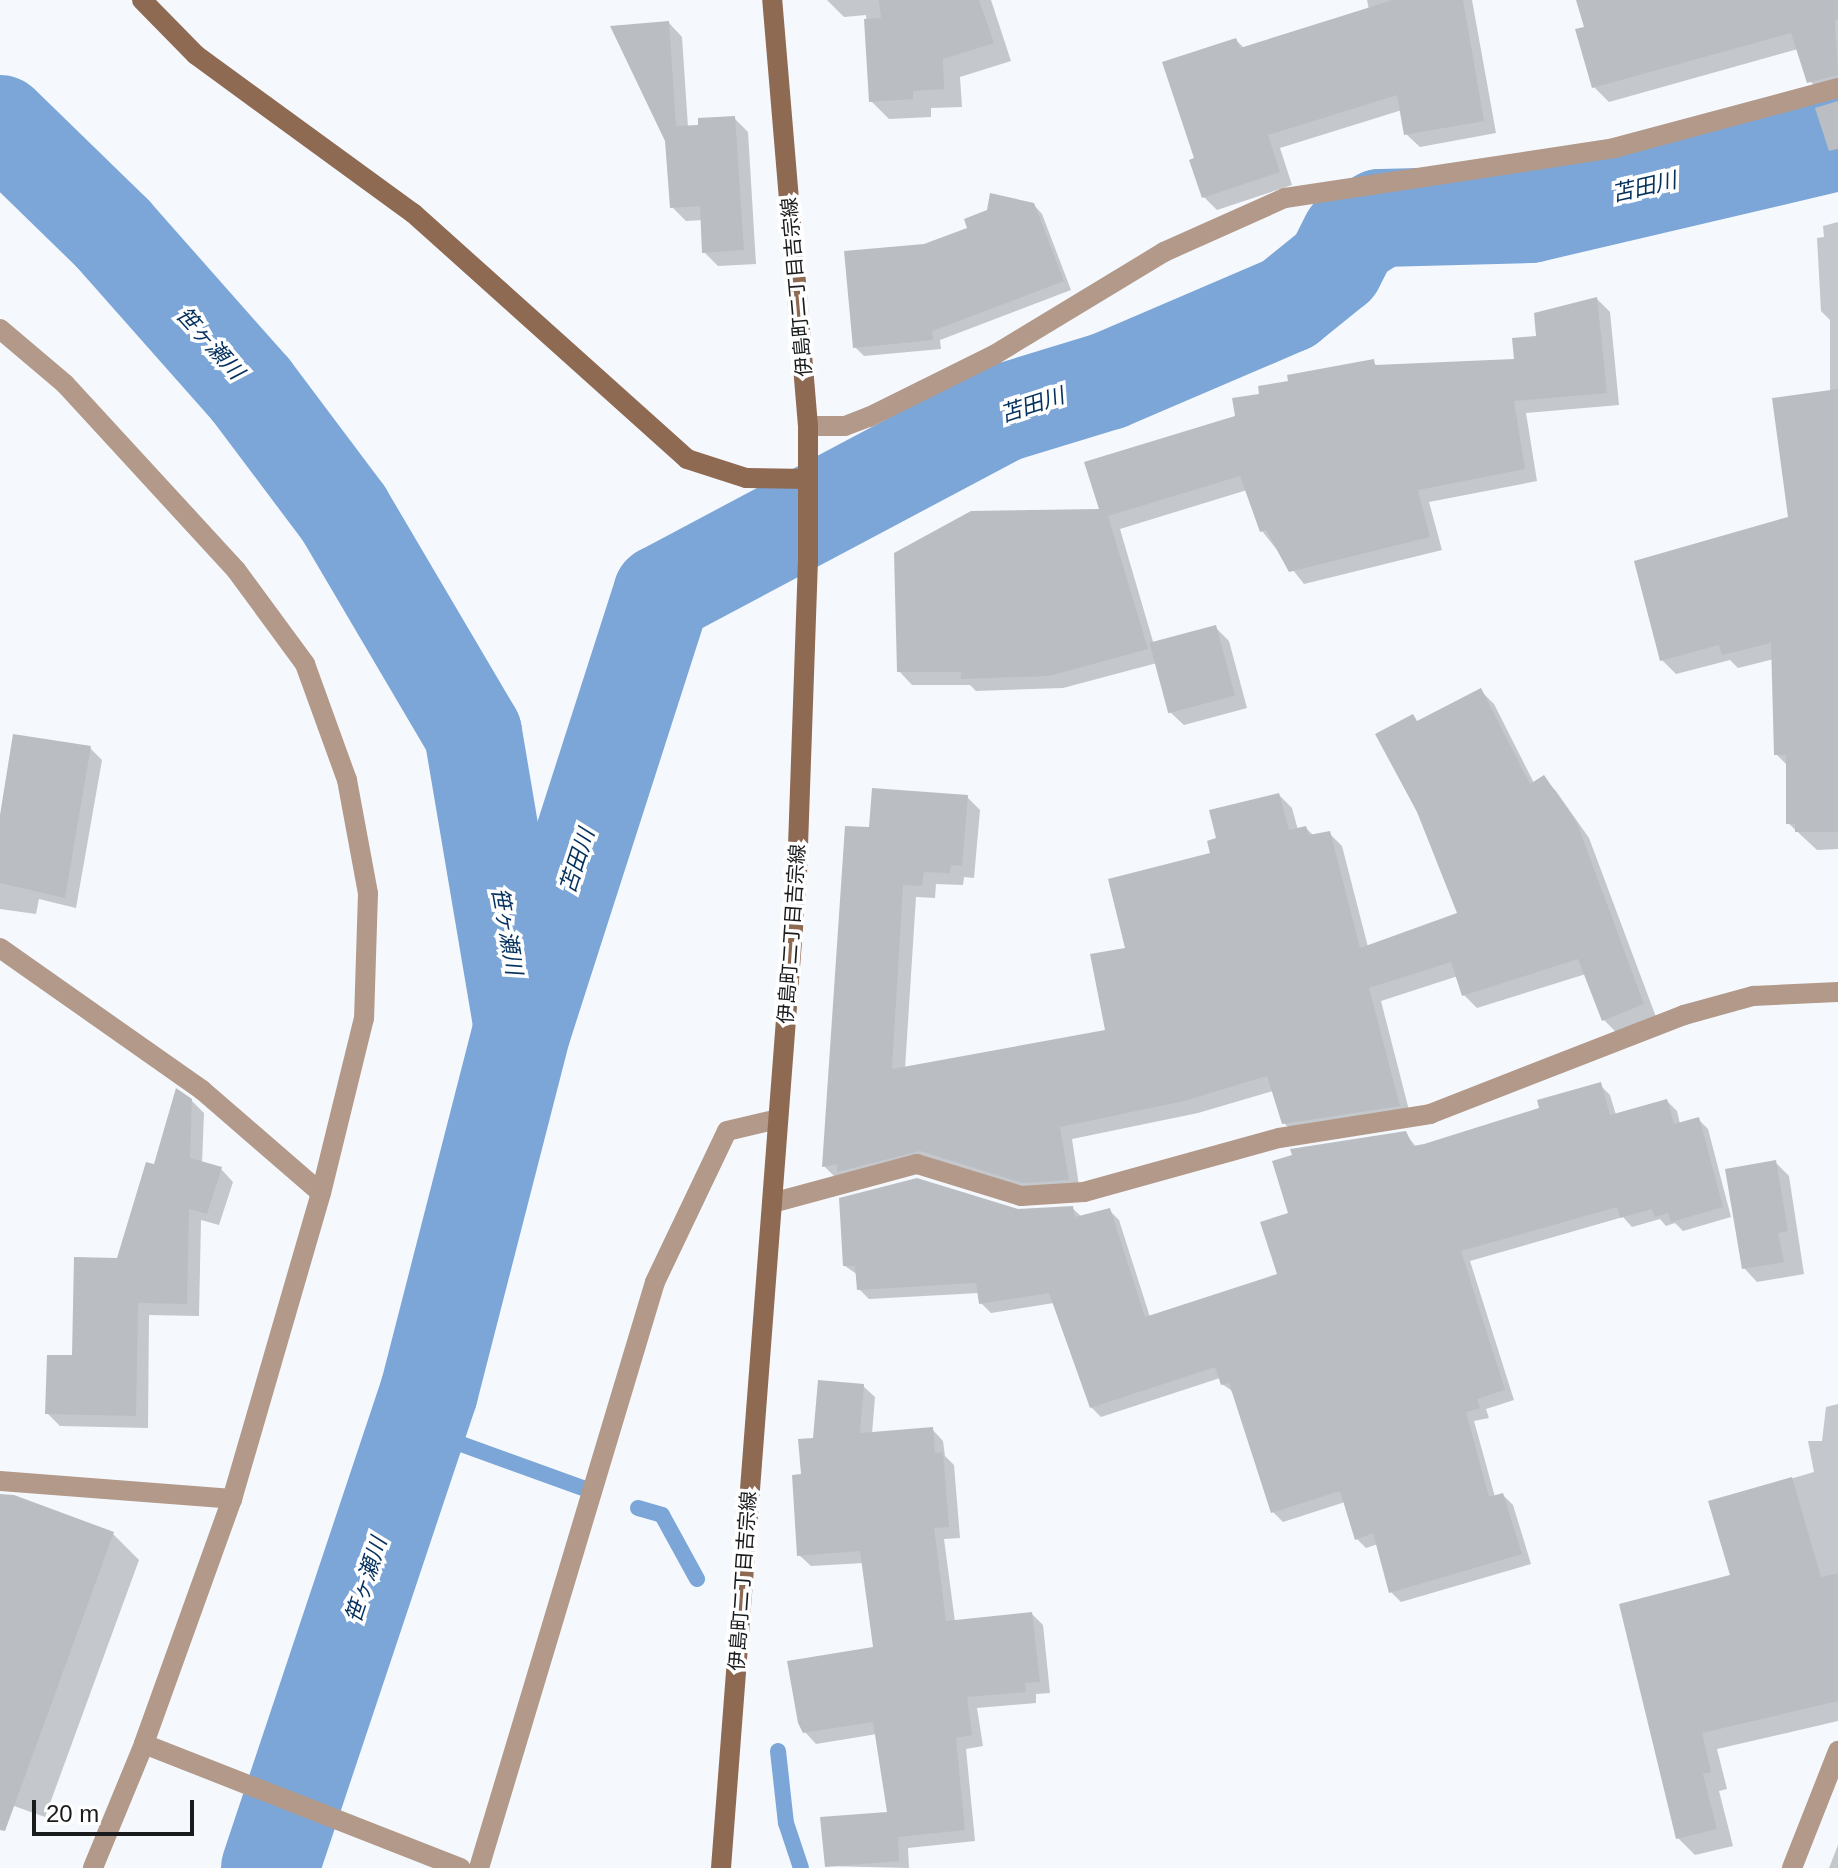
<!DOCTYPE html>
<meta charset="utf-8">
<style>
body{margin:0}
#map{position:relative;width:1838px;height:1868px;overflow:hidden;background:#f5f9fe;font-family:Helvetica,"Noto Sans JP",sans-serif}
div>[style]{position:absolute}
.shadow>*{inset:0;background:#0003}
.stream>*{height:16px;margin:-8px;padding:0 8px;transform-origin:8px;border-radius:8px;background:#7ca6d7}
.river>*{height:98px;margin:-49px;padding:0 49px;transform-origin:49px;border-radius:49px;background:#7ca6d7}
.building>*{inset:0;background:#babec3;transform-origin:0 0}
.street>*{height:20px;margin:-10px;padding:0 10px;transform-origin:10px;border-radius:10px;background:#b29989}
.secondary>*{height:20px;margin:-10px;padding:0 10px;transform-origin:10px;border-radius:10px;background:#8f6a53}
span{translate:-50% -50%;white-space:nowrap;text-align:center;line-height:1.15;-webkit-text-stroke:7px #fff;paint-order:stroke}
.street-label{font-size:20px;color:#1a1b1d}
.water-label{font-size:22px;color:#05315e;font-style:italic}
.scale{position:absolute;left:32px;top:1800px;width:162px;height:36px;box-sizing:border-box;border:4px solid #1a1b1d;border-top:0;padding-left:10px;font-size:24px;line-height:28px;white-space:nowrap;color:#1a1b1d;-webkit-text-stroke:6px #fff;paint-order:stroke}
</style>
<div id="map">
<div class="shadow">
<i style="clip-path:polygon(827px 0,991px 0,1011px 61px,960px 77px,962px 107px,931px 108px,931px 117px,889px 119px,871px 101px,866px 15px,844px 17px)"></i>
<i style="clip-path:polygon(1367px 0,1472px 0,1496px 133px,1420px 147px,1406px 134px,1402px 110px,1280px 148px,1292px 185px,1217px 210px,1204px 197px,1196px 160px,1236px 40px,1245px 49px,1369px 10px)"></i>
<i style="clip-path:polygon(1578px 0,1838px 0,1838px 88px,1822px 93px,1807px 78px,1798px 49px,1609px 102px,1594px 87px,1586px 28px)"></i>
<i style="clip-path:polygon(669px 23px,682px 37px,688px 127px,734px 118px,748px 132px,756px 264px,718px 266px,704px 252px,703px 220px,686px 221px,672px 207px)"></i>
<i style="clip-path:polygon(1033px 204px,1042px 214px,1071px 290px,940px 340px,941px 349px,864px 356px,855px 347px,924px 246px)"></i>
<i style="clip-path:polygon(1838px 222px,1838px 849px,1817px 850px,1788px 823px,1788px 766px,1776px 754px,1774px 659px,1738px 668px,1730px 660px,1676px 674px,1662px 660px,1790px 519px,1830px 392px,1830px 320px,1821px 311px,1817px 238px,1824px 237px,1823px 226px)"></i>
<i style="clip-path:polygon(1597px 299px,1610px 312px,1619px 405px,1526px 413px,1537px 481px,1429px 502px,1442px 550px,1304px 584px,1262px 531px,1247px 490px,1120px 529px,1154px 645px,1216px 628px,1229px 641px,1247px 708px,1184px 725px,1170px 712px,1157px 663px,1063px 688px,976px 691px,970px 685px,912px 685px,899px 671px,1101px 511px,1237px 418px,1261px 395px,1373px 362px,1378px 367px,1516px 361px,1538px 338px)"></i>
<i style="clip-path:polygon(1481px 691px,1494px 704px,1534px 783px,1543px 778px,1556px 791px,1589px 838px,1656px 1017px,1617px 1033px,1604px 1020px,1586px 974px,1477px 1008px,1464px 995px,1458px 976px,1381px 1001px,1411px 1118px,1297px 1136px,1284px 1123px,1273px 1091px,1198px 1113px,1072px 1139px,1080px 1192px,1037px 1195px,934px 1164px,837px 1179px,824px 1166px,870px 829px,967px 797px,980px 810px,974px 878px,964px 877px,963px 885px,936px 884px,935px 898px,916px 897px,905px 1069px,1107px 1032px,1128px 949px,1213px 854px,1219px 840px,1279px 795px,1292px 808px,1298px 830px,1306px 828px,1314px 836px,1329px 833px,1342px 846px,1368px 947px,1460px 914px,1418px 723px)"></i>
<i style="clip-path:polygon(90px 748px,102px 760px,76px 908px,39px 899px,36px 914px,0 909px,0 827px)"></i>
<i style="clip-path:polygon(1600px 1085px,1610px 1095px,1616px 1115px,1667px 1101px,1677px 1111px,1680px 1124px,1698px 1119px,1708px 1129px,1731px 1217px,1683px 1231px,1675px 1223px,1666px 1226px,1660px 1219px,1632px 1227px,1623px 1217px,1470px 1261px,1514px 1400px,1486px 1409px,1489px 1418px,1474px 1421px,1495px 1497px,1503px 1495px,1513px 1505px,1531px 1564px,1401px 1602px,1391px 1592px,1378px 1544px,1366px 1548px,1356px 1538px,1345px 1502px,1283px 1522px,1273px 1512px,1235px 1393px,1222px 1384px,1220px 1378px,1101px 1417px,1091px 1407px,1054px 1303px,991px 1313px,981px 1303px,979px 1293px,869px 1299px,859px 1289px,858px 1275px,845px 1266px,1017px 1211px,1072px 1208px,1082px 1217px,1109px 1210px,1119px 1220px,1150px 1317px,1279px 1275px,1291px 1214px,1405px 1133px,1417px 1148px,1542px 1109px)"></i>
<i style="clip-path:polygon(191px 1100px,204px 1113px,202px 1164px,221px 1169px,233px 1182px,219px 1225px,201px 1220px,199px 1316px,149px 1315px,148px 1428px,60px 1426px,47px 1413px,119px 1260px,155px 1166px)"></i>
<i style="clip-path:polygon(1775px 1162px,1789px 1176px,1804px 1274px,1757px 1282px,1744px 1268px)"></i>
<i style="clip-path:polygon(863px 1386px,875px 1397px,872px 1434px,932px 1429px,943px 1441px,945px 1456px,954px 1465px,960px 1538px,944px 1539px,955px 1622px,1032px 1614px,1043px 1625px,1050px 1693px,1036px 1694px,1036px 1703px,977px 1708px,983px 1746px,966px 1749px,975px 1841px,908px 1848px,909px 1868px,827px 1866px,889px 1813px,877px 1734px,816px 1744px,805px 1732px,875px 1649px,864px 1563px,811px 1566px,799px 1555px,803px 1476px,815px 1439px)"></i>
<i style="clip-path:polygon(1838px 1404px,1838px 1721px,1717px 1749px,1727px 1789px,1719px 1791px,1733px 1846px,1695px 1855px,1678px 1838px,1732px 1577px,1711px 1502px,1814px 1472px,1808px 1441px,1822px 1441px,1826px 1407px)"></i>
<i style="clip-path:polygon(0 1495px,113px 1534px,139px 1560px,45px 1817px,0 1801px)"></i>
<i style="clip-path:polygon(1838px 1845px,1838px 1868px,1829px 1868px)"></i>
</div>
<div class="stream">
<i style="left:417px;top:1428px;width:177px;rotate:19.9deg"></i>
<i style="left:638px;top:1508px;width:25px;rotate:16deg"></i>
<i style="left:662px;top:1515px;width:73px;rotate:61.3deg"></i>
<i style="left:778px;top:1751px;width:72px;rotate:83.7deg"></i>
<i style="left:786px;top:1823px;width:47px;rotate:71.6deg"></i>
</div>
<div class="river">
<i style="left:0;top:124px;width:158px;rotate:44.2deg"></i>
<i style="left:113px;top:234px;width:208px;rotate:48.5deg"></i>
<i style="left:251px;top:390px;width:155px;rotate:53.1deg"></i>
<i style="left:344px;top:514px;width:254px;rotate:59.5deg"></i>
<i style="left:473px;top:733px;width:288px;rotate:80.4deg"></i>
<i style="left:270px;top:1868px;width:502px;rotate:-71.53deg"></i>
<i style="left:429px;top:1392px;width:377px;rotate:-75.6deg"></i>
<i style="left:523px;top:1027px;width:455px;rotate:-72.2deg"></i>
<i style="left:662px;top:594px;width:383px;rotate:-28deg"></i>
<i style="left:1000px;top:414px;width:113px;rotate:-17deg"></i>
<i style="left:1108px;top:381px;width:196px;rotate:-23.2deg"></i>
<i style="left:1288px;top:304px;width:60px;rotate:-39deg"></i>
<i style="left:1335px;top:266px;width:33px;rotate:-63deg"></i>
<i style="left:1350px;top:237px;width:36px;rotate:-32deg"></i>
<i style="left:1381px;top:218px;width:149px;rotate:-1.5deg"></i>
<i style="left:1530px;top:214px;width:316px;rotate:-13.2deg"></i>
</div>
<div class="building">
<i style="clip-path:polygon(879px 0,979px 0,994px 43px,943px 59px,944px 89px,913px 91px,913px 99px,869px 102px,864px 19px,881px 18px)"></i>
<i style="clip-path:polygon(1393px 0,1463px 0,1484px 121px,1404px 135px,1397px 95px,1268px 135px,1280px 172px,1202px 198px,1189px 160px,1194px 158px,1162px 62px,1236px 38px,1240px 48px)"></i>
<i style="clip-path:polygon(1576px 0,1838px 0,1838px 19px,1835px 20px,1838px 75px,1807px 83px,1791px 33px,1592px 88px,1575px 29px,1584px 27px)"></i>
<i style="clip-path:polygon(669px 21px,676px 126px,698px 125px,698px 118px,735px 116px,744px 250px,702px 253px,700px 206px,670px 208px,665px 141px,610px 26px)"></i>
<i style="clip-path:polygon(1838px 101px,1838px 149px,1829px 151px,1815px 108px)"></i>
<i style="clip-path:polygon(990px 193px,1034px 203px,1064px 281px,932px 331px,933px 340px,853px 348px,844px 251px,924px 244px,967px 228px,964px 219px,987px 210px)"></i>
<i style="clip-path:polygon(1597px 297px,1607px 393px,1514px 401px,1525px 469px,1418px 490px,1430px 537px,1289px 572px,1266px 530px,1260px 532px,1240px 476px,1108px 516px,1148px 649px,1049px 676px,961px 679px,961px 672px,897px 672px,894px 553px,971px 511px,1099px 509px,1084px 462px,1235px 416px,1232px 398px,1259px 394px,1258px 386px,1288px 381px,1287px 375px,1374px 359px,1375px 365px,1514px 359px,1512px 338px,1536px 336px,1534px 313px)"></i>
<i style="clip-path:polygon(1838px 389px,1838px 832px,1795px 832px,1795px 824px,1786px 824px,1786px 755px,1774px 755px,1771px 643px,1722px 655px,1719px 645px,1660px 661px,1634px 561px,1788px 517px,1772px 398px)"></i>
<i style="left:1216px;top:625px;width:73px;height:69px;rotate:75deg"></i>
<i style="clip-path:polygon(1481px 688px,1530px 784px,1544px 775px,1577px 823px,1644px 1004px,1602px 1021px,1578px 959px,1462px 996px,1451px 962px,1369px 988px,1400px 1106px,1282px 1124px,1267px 1076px,1184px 1101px,1060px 1127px,1069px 1180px,1023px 1183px,920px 1151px,837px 1172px,837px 1164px,822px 1167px,845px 826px,869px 827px,872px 788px,968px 795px,962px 866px,951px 865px,950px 873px,924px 872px,922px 886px,903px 885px,892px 1069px,1105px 1030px,1090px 954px,1125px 948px,1108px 879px,1210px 853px,1207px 841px,1216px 838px,1209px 810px,1279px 793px,1289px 830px,1306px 826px,1309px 835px,1330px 831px,1360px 948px,1457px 913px,1417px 812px,1375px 734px,1413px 714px,1417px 721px)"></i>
<i style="clip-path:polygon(13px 734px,91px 746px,65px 898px,0 883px,0 815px)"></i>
<i style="clip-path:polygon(1601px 1082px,1610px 1115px,1667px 1099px,1674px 1124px,1699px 1117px,1723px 1207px,1671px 1222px,1668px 1213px,1655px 1217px,1652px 1209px,1620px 1218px,1617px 1207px,1461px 1251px,1505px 1390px,1477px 1399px,1480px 1408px,1466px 1412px,1489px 1497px,1503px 1493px,1522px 1554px,1389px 1593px,1373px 1533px,1355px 1540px,1340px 1491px,1271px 1513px,1229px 1383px,1221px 1385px,1215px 1367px,1090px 1408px,1049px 1293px,979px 1304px,976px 1283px,857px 1290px,855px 1266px,843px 1266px,839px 1198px,917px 1178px,1018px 1209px,1073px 1206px,1075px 1217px,1110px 1208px,1145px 1317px,1277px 1274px,1260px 1222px,1288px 1213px,1272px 1161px,1292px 1155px,1290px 1149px,1406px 1131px,1413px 1146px,1424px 1144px,1539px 1108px,1537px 1100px)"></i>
<i style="clip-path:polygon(176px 1088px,192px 1099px,190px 1158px,222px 1167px,207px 1214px,189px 1209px,187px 1304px,138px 1303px,136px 1416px,45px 1414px,47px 1355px,72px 1355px,74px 1257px,117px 1258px,146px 1162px,154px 1164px)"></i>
<i style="clip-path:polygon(1776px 1160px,1788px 1231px,1778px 1233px,1784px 1262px,1742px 1269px,1725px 1169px)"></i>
<i style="clip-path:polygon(818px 1380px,864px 1384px,860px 1433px,933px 1427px,935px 1453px,943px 1452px,949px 1527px,934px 1528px,946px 1621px,1032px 1612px,1040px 1682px,1025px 1683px,1026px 1692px,967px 1697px,972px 1735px,956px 1738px,965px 1830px,898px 1837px,899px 1861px,825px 1867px,820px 1817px,887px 1812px,873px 1722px,803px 1733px,798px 1723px,787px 1661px,873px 1647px,860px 1551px,797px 1556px,792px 1475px,801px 1474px,798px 1439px,813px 1438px)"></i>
<i style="clip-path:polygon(1792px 1477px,1821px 1577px,1838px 1573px,1838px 1701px,1702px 1733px,1711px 1772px,1703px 1774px,1717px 1829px,1676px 1839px,1619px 1604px,1730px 1575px,1708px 1501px)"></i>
<i style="clip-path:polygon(0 1494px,14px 1495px,114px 1532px,5px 1831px,0 1830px)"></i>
</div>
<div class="street">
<i style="left:0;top:329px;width:85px;rotate:40.2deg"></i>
<i style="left:65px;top:384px;width:253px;rotate:47.4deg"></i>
<i style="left:236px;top:570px;width:117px;rotate:53.7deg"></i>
<i style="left:305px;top:664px;width:123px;rotate:70.1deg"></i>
<i style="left:347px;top:780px;width:115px;rotate:79.5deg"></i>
<i style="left:368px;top:893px;width:125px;rotate:91.8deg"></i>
<i style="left:364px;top:1018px;width:180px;rotate:103.8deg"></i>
<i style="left:321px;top:1193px;width:319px;rotate:106.2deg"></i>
<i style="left:232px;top:1499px;width:260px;rotate:109.8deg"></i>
<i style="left:144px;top:1744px;width:134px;rotate:112.4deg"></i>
<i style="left:808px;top:426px;width:37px"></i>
<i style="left:845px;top:426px;width:26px;rotate:-21deg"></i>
<i style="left:869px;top:417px;width:140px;rotate:-26.4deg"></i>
<i style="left:994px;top:355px;width:199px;rotate:-31.2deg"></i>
<i style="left:1164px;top:252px;width:133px;rotate:-24.1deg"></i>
<i style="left:1285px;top:198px;width:333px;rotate:-8.6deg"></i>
<i style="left:1614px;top:148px;width:232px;rotate:-15deg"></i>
<i style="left:0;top:948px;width:247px;rotate:35.1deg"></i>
<i style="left:202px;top:1090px;width:157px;rotate:40.9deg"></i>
<i style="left:772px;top:1203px;width:150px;rotate:-15.1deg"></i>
<i style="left:917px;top:1164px;width:109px;rotate:17.1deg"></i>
<i style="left:1021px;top:1196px;width:63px;rotate:-3.6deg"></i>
<i style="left:1084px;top:1192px;width:202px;rotate:-15.5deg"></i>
<i style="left:1279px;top:1138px;width:153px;rotate:-9deg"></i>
<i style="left:1430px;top:1114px;width:273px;rotate:-21.3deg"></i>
<i style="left:1684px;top:1015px;width:72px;rotate:-15.4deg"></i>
<i style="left:1753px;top:996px;width:85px;rotate:-2.7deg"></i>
<i style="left:0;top:1481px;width:233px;rotate:4.4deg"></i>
<i style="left:144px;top:1744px;width:340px;rotate:21.4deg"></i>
<i style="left:479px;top:1868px;width:612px;rotate:-73.28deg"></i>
<i style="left:655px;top:1282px;width:167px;rotate:-64.5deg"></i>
<i style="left:727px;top:1131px;width:52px;rotate:-13.2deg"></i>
<i style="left:1792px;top:1868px;width:126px;rotate:-68.5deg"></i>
</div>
<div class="secondary">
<i style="left:142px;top:0;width:77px;rotate:45.5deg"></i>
<i style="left:196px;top:55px;width:268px;rotate:36.1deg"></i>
<i style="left:413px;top:213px;width:368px;rotate:41.9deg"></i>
<i style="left:687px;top:459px;width:62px;rotate:17.9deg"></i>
<i style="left:746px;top:478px;width:62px;rotate:0.9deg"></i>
<i style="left:721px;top:1868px;width:996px;rotate:-85.62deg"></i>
<i style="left:797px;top:875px;width:315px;rotate:-88deg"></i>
<i style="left:808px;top:560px;width:134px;rotate:-90deg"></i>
<i style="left:808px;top:426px;width:428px;rotate:-94.8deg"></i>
</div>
<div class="street-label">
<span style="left:797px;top:287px;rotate:-95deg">伊島町二丁目吉宗線</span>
<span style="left:792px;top:934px;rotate:-86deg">伊島町二丁目吉宗線</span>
<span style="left:743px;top:1581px;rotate:-86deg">伊島町二丁目吉宗線</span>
</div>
<div class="water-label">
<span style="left:1644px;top:187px;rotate:-13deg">苫田川</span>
<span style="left:210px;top:343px;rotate:48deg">笹ヶ瀬川</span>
<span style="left:1032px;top:405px;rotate:-18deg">苫田川</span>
<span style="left:577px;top:861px;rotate:-72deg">苫田川</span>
<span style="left:507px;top:931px;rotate:80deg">笹ヶ瀬川</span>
<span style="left:366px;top:1580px;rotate:-72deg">笹ヶ瀬川</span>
</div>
<div class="scale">20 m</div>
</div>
